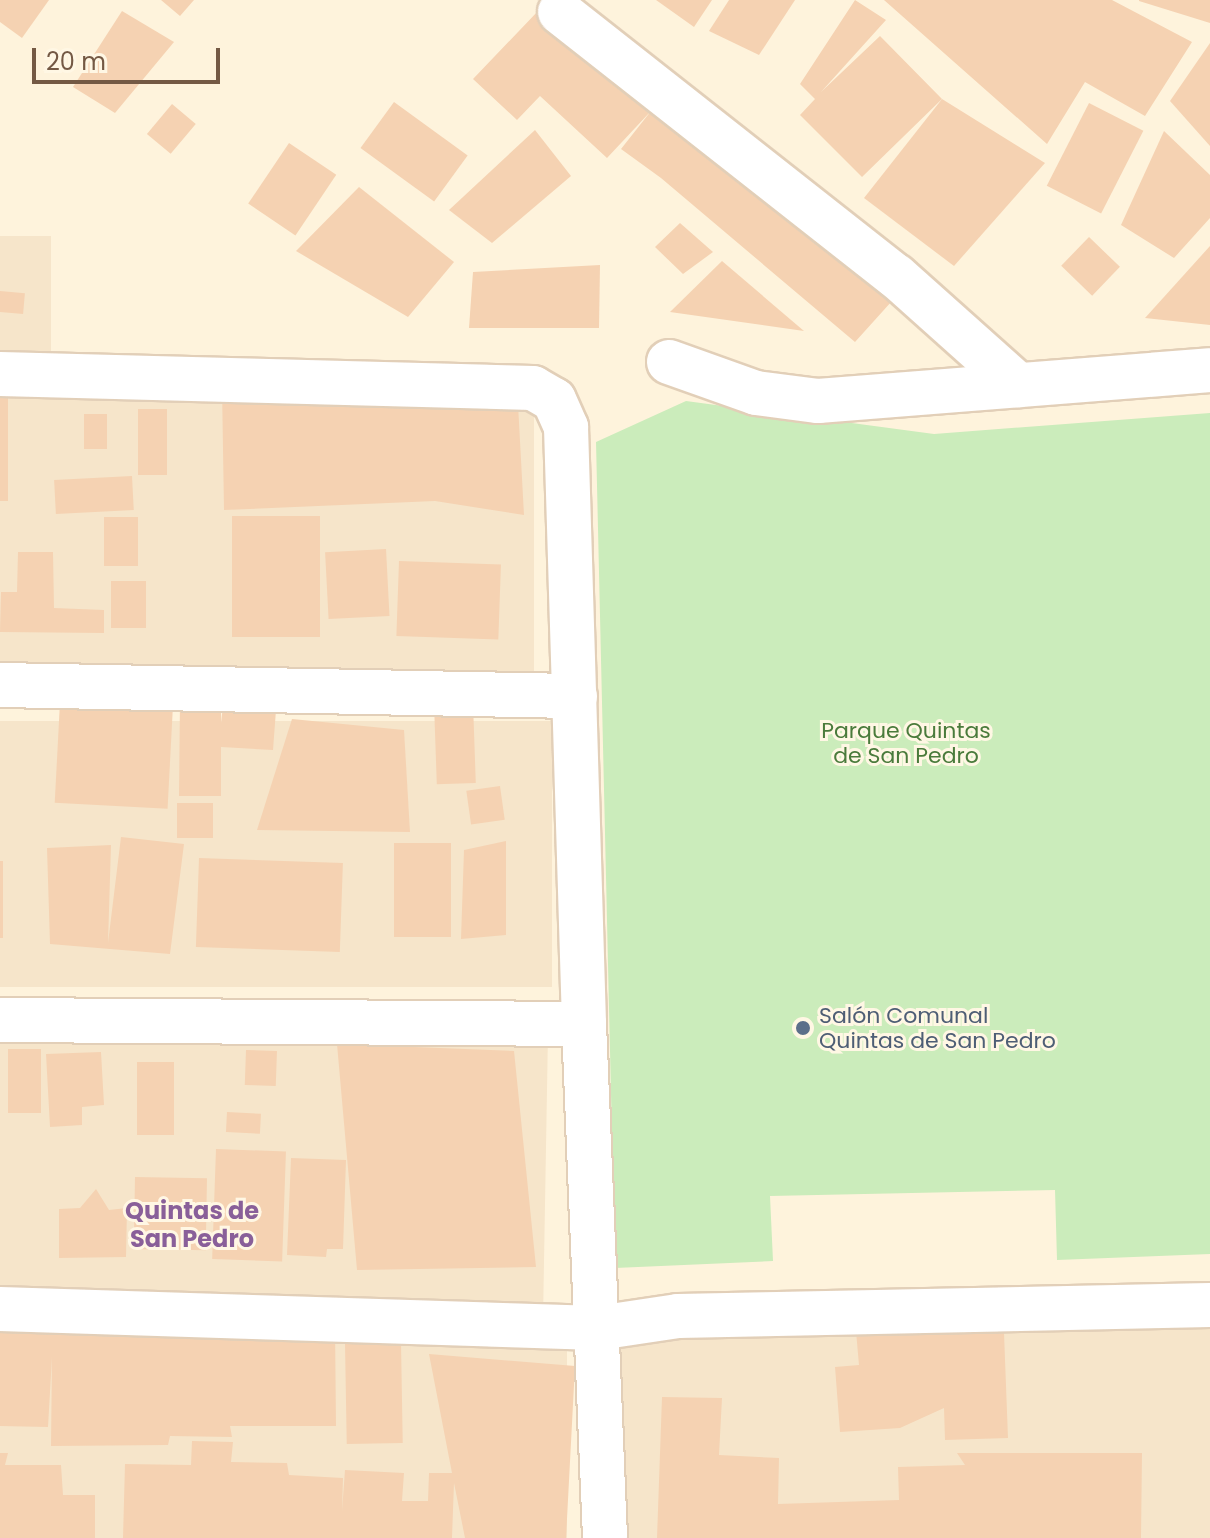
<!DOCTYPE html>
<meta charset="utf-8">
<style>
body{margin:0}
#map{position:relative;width:1210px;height:1538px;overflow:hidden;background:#fef3dc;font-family:Poppins,sans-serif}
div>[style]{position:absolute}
.residential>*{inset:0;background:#f6e5ca;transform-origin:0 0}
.green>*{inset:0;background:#cbecbb}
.building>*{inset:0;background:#f5d2b2;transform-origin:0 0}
.roads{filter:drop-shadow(2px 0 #e2cfb8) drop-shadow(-2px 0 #e2cfb8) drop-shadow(0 2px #e2cfb8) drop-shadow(0 -2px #e2cfb8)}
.minor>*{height:44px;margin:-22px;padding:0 22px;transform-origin:22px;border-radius:22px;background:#fff}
.dots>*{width:22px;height:22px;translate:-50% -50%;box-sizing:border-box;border:4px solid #fff7e4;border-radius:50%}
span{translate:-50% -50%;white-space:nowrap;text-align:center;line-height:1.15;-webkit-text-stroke:6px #fff7e4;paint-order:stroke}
.park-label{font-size:22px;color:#4a7b3b}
.service-label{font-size:22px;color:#4e5e75}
.left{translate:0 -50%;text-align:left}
.neighbourhood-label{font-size:24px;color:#895f99;font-weight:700}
.scale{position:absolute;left:32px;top:48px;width:188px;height:36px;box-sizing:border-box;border:4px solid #745944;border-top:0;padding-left:10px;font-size:24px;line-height:28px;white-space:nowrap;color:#745944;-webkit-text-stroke:6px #fff7e4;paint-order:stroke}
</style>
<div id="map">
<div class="residential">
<i style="left:0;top:236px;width:51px;height:147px"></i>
<i style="left:534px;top:397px;width:289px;height:534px;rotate:90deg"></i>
<i style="left:552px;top:721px;width:266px;height:552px;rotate:90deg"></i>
<i style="left:0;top:1028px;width:548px;height:277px;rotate:1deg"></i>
<i style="left:1210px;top:1320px;width:218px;height:592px;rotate:90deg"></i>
<i style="left:567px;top:1332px;width:206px;height:567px;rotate:90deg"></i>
</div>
<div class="green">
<i style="clip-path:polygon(686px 401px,934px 434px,1210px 413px,1210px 1254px,1057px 1260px,1055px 1190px,770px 1196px,773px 1261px,615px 1268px,596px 442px)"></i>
</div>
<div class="building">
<i style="clip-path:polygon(0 0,49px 0,22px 38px,0 22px)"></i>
<i style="clip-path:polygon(161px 0,194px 0,180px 16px)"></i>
<i style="clip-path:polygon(656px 0,712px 0,694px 27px)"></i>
<i style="clip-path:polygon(729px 0,795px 0,759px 55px,709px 31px)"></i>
<i style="clip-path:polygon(855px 0,886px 20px,821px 92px,880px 36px,942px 99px,862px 177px,800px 115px,815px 99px,800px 84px)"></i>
<i style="clip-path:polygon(884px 0,1112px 0,1192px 42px,1145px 116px,1085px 82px,1047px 144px)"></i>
<i style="clip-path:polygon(1139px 0,1210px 0,1210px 23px,1139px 1px)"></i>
<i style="clip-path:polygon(539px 10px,892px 301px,855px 342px,661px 178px,621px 149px,651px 111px,607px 158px,540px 96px,517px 120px,473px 79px)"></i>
<i style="clip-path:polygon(122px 11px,174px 42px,115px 113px,73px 87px)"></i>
<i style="clip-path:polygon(1210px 43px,1210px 146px,1170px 101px)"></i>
<i style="clip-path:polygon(942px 99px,1045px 163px,954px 266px,864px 198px)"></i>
<i style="left:394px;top:102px;width:91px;height:57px;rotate:36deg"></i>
<i style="left:1089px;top:103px;width:61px;height:93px;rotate:27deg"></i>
<i style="left:172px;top:104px;width:31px;height:39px;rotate:40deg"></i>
<i style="clip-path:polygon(535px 130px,571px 176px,492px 243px,449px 210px)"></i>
<i style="clip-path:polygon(1164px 131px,1210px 175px,1210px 218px,1174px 258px,1121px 225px)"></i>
<i style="left:289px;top:143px;width:57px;height:73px;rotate:34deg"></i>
<i style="clip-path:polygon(359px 187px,454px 262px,408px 317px,296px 251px)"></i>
<i style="clip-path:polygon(680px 223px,713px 252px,683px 274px,655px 247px)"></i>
<i style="left:1089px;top:237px;width:43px;height:40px;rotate:44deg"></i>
<i style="clip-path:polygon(1210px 246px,1210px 325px,1145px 318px)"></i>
<i style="clip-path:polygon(722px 261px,804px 331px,670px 312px)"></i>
<i style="clip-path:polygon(600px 265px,599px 328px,469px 328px,473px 272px)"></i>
<i style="left:0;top:291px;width:25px;height:21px;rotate:5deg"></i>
<i style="clip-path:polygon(222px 388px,518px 404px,524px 515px,435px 501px,224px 510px)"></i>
<i style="left:0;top:389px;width:8px;height:112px"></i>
<i style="left:167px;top:409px;width:66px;height:29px;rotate:90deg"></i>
<i style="left:84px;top:414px;width:23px;height:35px"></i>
<i style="left:132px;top:476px;width:34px;height:78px;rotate:87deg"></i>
<i style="left:320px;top:516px;width:121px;height:88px;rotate:90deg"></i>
<i style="left:104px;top:517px;width:34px;height:49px"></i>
<i style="left:386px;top:549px;width:67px;height:61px;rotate:87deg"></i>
<i style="clip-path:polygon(18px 552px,53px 552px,54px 608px,104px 610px,104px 633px,0 632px,1px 592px,17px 592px)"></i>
<i style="left:399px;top:561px;width:102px;height:75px;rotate:2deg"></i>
<i style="left:111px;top:581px;width:35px;height:47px"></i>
<i style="clip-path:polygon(180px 700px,221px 700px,221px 723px,223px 706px,276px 710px,273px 750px,221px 747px,221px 796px,179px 796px)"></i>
<i style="left:60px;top:702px;width:113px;height:101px;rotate:3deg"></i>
<i style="left:473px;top:703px;width:80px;height:39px;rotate:88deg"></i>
<i style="clip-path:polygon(292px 719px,404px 730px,410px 832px,257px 830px)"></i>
<i style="left:500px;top:786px;width:34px;height:34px;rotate:82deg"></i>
<i style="left:177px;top:803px;width:36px;height:35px"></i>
<i style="clip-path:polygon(121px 837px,184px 844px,170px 954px,50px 944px,47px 848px,111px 845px,108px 943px)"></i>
<i style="clip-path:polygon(506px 841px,506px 935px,461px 939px,464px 850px)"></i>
<i style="left:394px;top:843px;width:57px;height:94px"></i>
<i style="left:199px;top:858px;width:144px;height:89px;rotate:2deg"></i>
<i style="left:0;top:861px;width:3px;height:77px"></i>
<i style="clip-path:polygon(337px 1044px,514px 1051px,536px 1267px,357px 1270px)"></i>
<i style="left:8px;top:1049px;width:33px;height:64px"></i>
<i style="left:246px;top:1050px;width:31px;height:35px;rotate:2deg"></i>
<i style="clip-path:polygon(101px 1052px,104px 1105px,82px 1107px,82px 1125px,50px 1127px,46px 1054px)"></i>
<i style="left:137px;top:1062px;width:37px;height:73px"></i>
<i style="left:227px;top:1112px;width:34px;height:20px;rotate:3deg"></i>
<i style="left:216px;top:1149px;width:70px;height:110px;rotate:2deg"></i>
<i style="clip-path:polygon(291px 1158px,346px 1160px,343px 1249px,327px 1249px,326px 1257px,287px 1255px)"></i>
<i style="left:135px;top:1177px;width:72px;height:72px;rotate:1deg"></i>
<i style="clip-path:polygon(96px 1189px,109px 1210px,127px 1208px,126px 1257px,59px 1258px,59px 1209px,80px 1208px)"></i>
<i style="clip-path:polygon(0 1316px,335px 1325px,336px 1426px,230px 1426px,232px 1437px,170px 1436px,168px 1445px,51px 1446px,52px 1357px,48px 1427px,0 1426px)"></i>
<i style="clip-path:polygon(855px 1320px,942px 1321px,1004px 1333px,1008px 1438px,945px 1440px,944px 1408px,900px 1428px,840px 1432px,835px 1367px,859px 1365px)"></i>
<i style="left:401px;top:1343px;width:100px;height:56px;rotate:89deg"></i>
<i style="clip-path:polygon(429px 1354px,575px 1366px,566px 1538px,465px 1538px,454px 1483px,452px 1538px,123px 1538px,125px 1464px,191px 1465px,192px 1441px,233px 1442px,231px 1462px,287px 1463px,289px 1475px,343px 1478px,342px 1511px,345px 1470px,404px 1473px,402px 1501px,428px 1501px,429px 1473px,452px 1473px)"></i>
<i style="clip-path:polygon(662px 1397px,722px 1398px,719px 1455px,779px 1458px,778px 1504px,899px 1500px,898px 1467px,965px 1465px,957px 1453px,1142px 1453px,1141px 1538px,657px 1538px)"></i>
<i style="clip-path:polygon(0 1453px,8px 1453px,5px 1465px,61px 1465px,63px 1495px,95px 1495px,95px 1538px,0 1538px)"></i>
</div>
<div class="roads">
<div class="minor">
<i style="left:560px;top:12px;width:427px;rotate:38.2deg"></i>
<i style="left:896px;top:276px;width:164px;rotate:41.8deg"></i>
<i style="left:669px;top:362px;width:92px;rotate:19.6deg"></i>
<i style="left:756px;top:393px;width:63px;rotate:7.4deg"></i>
<i style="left:818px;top:401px;width:393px;rotate:-4.5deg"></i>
<i style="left:0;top:374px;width:533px;rotate:1.5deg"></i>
<i style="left:533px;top:388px;width:24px;rotate:30deg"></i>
<i style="left:554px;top:400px;width:30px;rotate:66deg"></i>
<i style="left:566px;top:427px;width:597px;rotate:88.27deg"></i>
<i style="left:584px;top:1024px;width:514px;rotate:87.66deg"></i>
<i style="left:0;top:685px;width:575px;rotate:1.1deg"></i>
<i style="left:0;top:1020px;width:584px;rotate:0.39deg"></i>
<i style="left:0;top:1309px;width:598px;rotate:1.82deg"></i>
<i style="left:598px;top:1328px;width:81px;rotate:-8.5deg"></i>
<i style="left:678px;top:1316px;width:532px;rotate:-1.18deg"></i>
</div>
</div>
<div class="dots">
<i style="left:803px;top:1028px;background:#5c6f8a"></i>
</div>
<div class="park-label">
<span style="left:906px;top:743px">Parque Quintas<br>de San Pedro</span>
</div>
<div class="service-label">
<span class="left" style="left:819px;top:1028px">Salón Comunal<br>Quintas de San Pedro</span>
</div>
<div class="neighbourhood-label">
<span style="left:192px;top:1225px">Quintas de<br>San Pedro</span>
</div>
<div class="scale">20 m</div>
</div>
